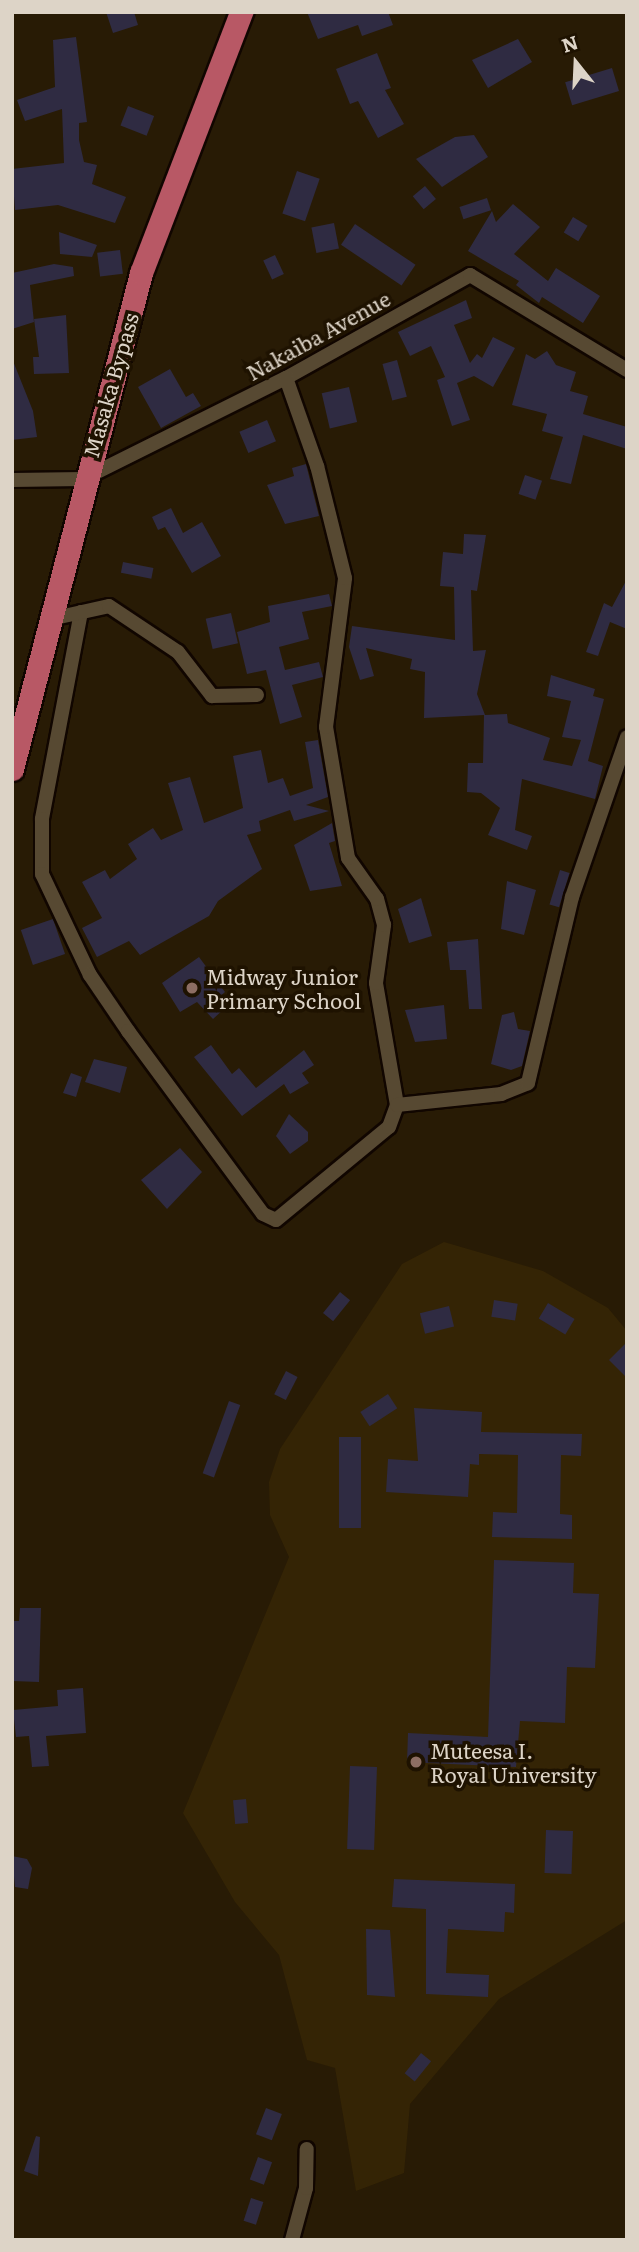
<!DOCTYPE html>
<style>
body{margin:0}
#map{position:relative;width:639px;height:2252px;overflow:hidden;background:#281b05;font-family:Literata,serif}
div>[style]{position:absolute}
.built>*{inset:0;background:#342405}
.building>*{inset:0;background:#2f2b42;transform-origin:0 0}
.roads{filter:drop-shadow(2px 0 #110600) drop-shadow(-2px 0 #110600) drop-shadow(0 2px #110600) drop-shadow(0 -2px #110600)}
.minor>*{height:14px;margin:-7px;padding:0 7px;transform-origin:7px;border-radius:7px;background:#574932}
.trunk>*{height:23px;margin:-11.5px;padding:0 11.5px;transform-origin:11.5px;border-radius:11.5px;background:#b85865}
.dots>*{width:19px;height:19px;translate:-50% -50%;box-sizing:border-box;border:4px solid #1e1200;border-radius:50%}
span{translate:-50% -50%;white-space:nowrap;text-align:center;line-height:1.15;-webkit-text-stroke:7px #1e1200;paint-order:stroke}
.street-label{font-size:21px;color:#ddd4c7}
.poi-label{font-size:21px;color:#ddd4c7}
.left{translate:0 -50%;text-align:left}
.frame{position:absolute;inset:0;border:14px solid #ddd4c7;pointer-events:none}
.north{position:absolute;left:541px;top:28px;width:70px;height:70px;-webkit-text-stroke:5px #1e1200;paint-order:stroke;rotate:342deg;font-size:19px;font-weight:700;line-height:28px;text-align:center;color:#ddd4c7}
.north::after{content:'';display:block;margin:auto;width:24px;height:32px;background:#ddd4c7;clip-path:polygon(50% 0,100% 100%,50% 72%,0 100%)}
</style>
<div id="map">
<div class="built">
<i style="clip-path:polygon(444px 1242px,543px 1271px,608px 1308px,627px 1331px,627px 1920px,499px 1999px,410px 2104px,404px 2173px,356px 2191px,335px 2068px,307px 2060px,279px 1955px,235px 1902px,183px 1813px,289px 1557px,270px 1515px,269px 1482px,280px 1449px,402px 1264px)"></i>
</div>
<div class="building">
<i style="clip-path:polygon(106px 12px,134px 12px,138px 25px,113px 33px)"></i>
<i style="clip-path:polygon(307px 12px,388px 12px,393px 25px,362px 36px,358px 25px,318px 39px)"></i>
<i style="clip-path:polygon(76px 37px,87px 122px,79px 123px,79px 140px,84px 162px,97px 165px,92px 184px,126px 197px,115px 223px,58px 205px,15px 210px,12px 169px,64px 163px,62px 109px,25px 121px,17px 100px,55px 87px,53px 40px)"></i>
<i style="clip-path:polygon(518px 39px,532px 62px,488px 88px,472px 60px)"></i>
<i style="clip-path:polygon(377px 53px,391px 88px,385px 90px,404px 124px,378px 138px,358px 101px,350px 104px,336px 69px)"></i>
<i style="left:612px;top:68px;width:24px;height:49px;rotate:73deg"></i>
<i style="left:128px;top:106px;width:28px;height:21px;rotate:21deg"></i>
<i style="clip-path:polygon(474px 135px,488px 157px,442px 187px,416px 159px,455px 137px)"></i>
<i style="left:297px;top:171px;width:24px;height:45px;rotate:19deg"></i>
<i style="left:425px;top:186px;width:17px;height:16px;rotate:50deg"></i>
<i style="left:487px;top:198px;width:13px;height:29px;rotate:72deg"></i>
<i style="clip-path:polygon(513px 204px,540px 227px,514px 254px,548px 281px,556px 268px,600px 296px,583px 323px,542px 297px,539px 303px,516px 285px,519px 281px,468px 251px,492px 211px,496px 222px)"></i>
<i style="left:573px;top:217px;width:17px;height:18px;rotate:31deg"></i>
<i style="left:334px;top:223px;width:26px;height:23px;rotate:79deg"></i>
<i style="left:355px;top:224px;width:73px;height:25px;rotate:34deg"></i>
<i style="clip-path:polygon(59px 232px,97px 245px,92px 257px,60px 254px)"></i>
<i style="left:120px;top:250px;width:24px;height:23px;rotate:83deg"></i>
<i style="left:275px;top:255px;width:21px;height:13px;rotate:65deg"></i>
<i style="clip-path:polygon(54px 264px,73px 267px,74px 276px,30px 285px,34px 322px,12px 329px,12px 273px)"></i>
<i style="clip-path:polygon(466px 300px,472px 318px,454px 325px,470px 363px,477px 354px,482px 358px,493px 337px,515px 348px,493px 387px,474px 376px,457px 383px,470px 420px,452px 426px,437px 380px,445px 377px,431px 346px,410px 356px,398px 332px)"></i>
<i style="clip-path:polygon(66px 315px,69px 373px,34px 374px,33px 357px,39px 357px,34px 319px)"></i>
<i style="clip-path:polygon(547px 351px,556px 365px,576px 372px,570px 391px,588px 396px,583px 414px,627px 427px,627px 449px,583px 435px,571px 484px,550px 479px,563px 437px,542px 431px,547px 414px,512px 405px,526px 354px,535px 359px)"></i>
<i style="left:397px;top:360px;width:38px;height:15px;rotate:75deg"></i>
<i style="clip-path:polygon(13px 361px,33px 411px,37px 437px,12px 440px)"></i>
<i style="clip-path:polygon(170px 369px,186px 397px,193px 393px,201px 406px,161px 428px,138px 387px)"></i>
<i style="left:349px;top:387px;width:36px;height:28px;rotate:77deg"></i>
<i style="left:267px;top:420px;width:23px;height:30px;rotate:67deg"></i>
<i style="clip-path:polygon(306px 464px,319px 516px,285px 524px,267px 485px,294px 476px,292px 468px)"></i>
<i style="left:525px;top:475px;width:18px;height:20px;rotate:19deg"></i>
<i style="clip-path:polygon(171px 508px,183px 533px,202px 522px,221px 556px,192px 573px,165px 527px,158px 530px,152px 517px)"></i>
<i style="clip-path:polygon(464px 534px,486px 535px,477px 591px,471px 590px,473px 651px,486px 650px,477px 694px,485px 715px,507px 714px,508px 723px,550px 738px,543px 760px,572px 766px,581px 740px,562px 737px,571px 701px,547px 696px,551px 675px,595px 689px,593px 696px,604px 699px,588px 761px,603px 766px,595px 799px,522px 779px,515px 830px,532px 836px,527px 850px,488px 835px,500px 808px,481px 793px,467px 792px,468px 763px,483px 763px,484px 715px,424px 718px,425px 672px,410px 669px,412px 659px,366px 648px,374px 676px,360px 680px,349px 647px,352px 626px,455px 640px,454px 587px,440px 586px,443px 552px,463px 554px)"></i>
<i style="left:123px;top:562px;width:31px;height:11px;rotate:11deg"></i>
<i style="clip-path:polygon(627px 579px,627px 629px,610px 622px,598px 656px,586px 652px,604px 603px,612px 607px)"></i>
<i style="clip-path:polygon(329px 594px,332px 606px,302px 612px,309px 639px,279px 647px,285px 670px,319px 662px,323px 677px,292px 685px,302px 717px,280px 724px,266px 670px,247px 674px,237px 632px,270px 622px,268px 606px)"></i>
<i style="left:231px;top:613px;width:31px;height:26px;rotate:77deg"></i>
<i style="clip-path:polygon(318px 740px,328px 797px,306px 805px,329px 811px,294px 821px,290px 810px,259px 821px,261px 831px,247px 835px,262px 869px,218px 901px,209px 916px,140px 955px,129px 941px,97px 957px,82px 928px,102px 918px,82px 882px,105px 870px,110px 879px,137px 859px,128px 844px,153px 828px,161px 840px,183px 830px,168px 783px,190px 777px,204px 823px,243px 808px,233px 756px,261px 750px,268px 783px,283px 778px,290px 796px,313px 788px,305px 742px)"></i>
<i style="clip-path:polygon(332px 823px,335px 841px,329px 843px,342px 886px,310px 891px,294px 845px)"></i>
<i style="left:560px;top:870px;width:10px;height:36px;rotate:17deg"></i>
<i style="clip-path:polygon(507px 881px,536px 890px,524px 935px,501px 929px)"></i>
<i style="clip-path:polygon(421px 898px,432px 936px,409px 943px,398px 909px)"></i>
<i style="left:53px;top:919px;width:37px;height:34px;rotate:71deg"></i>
<i style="clip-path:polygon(478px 939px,482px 1009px,469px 1009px,466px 970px,450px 970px,447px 942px)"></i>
<i style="clip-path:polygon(199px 957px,225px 992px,215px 1001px,224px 1009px,213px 1019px,197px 1002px,180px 1012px,162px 983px)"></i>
<i style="clip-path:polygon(444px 1005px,447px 1039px,415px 1042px,405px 1010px)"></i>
<i style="clip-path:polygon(514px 1012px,518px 1029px,530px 1031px,522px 1066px,511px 1070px,491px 1064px,502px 1015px)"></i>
<i style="clip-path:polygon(211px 1045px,232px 1074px,239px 1068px,256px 1088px,304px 1050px,314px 1065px,302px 1073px,309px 1083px,290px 1094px,284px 1084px,242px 1116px,194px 1057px)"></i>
<i style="clip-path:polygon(94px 1059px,127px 1067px,120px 1093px,85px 1082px)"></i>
<i style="clip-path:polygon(71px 1073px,82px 1077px,76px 1097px,63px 1093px)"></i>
<i style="clip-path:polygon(289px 1114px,308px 1132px,308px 1141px,290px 1154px,276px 1136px)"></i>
<i style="clip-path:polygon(180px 1148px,202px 1172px,167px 1209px,141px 1180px)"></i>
<i style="left:340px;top:1292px;width:13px;height:27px;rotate:39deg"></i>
<i style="left:494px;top:1300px;width:24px;height:17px;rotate:9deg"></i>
<i style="left:548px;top:1303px;width:31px;height:18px;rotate:31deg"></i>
<i style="left:449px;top:1306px;width:21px;height:30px;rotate:76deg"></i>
<i style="clip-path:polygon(627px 1342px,627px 1378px,609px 1360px)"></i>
<i style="left:286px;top:1371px;width:13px;height:26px;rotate:27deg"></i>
<i style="left:388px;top:1394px;width:17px;height:33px;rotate:57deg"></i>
<i style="left:229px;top:1401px;width:12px;height:77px;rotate:20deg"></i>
<i style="clip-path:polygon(414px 1408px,482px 1412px,481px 1432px,582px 1434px,581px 1456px,561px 1455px,560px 1514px,572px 1515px,572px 1539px,492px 1537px,493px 1512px,517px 1513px,518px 1455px,479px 1454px,479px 1465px,470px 1464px,468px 1497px,386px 1492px,388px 1459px,418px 1461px)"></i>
<i style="left:339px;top:1437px;width:22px;height:91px"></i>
<i style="clip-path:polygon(494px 1560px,574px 1563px,573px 1593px,599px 1594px,595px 1668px,567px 1667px,565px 1723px,520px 1721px,516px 1767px,407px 1762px,408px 1733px,488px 1737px)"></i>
<i style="clip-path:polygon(20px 1608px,41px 1608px,39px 1682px,12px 1681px,12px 1621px,19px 1621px)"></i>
<i style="clip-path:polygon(83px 1688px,86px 1733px,46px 1736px,49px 1766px,32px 1767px,29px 1736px,16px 1737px,13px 1710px,58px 1706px,57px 1690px)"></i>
<i style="left:350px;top:1766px;width:27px;height:83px;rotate:2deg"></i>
<i style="left:246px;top:1799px;width:24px;height:13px;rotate:85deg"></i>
<i style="left:546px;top:1830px;width:27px;height:43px;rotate:2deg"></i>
<i style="clip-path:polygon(12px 1856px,27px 1859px,32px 1868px,28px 1889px,15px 1887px)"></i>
<i style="clip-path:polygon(394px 1879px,515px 1884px,514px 1913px,505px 1912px,504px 1932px,448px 1929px,446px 1973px,489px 1975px,488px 1997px,426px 1994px,426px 1909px,392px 1907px)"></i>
<i style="clip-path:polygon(366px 1929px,390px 1930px,395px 1997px,367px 1995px)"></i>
<i style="left:421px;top:2053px;width:13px;height:26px;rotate:39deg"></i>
<i style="left:266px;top:2108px;width:17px;height:28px;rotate:21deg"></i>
<i style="clip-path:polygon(36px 2136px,40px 2137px,38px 2176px,24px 2171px)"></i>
<i style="left:258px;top:2157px;width:15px;height:24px;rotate:20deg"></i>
<i style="left:251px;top:2198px;width:13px;height:24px;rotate:18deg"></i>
</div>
<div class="roads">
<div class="minor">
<i style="left:12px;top:480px;width:71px;rotate:-0.8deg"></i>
<i style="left:83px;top:479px;width:227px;rotate:-26.5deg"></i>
<i style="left:286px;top:378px;width:211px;rotate:-29.2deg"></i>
<i style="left:470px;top:275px;width:184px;rotate:31.2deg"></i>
<i style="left:81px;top:612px;width:211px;rotate:100.7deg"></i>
<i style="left:42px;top:819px;width:55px;rotate:90deg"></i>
<i style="left:42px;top:874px;width:112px;rotate:64.6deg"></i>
<i style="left:90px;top:975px;width:68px;rotate:55.8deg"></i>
<i style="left:128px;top:1031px;width:227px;rotate:53.6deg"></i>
<i style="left:263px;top:1214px;width:14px;rotate:25deg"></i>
<i style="left:276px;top:1220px;width:146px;rotate:-39.5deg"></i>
<i style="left:389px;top:1127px;width:23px;rotate:-70deg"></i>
<i style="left:397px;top:1105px;width:124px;rotate:-99.8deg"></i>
<i style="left:376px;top:983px;width:59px;rotate:-82.1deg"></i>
<i style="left:384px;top:925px;width:27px;rotate:-105deg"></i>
<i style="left:377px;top:899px;width:50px;rotate:-125.3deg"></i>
<i style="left:348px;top:858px;width:133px;rotate:-99.5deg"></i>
<i style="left:326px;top:727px;width:150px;rotate:-82.7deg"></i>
<i style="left:345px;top:578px;width:115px;rotate:-104deg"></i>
<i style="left:317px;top:466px;width:93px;rotate:-109.4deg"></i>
<i style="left:55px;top:618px;width:55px;rotate:-12.5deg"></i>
<i style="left:109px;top:606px;width:83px;rotate:33.7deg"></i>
<i style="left:178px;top:652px;width:56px;rotate:52.3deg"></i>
<i style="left:212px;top:696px;width:45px;rotate:-1.3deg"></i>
<i style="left:397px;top:1105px;width:105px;rotate:-6deg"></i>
<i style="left:501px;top:1094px;width:29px;rotate:-22deg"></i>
<i style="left:528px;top:1083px;width:191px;rotate:-76.7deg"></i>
<i style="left:572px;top:897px;width:169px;rotate:-71deg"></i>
<i style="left:292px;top:2240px;width:54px;rotate:-74.9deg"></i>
<i style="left:306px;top:2188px;width:39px;rotate:-89deg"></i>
</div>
<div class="trunk">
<i style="left:12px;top:769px;width:513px;rotate:-75.42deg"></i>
<i style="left:141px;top:273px;width:280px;rotate:-69deg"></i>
</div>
</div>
<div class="dots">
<i style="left:192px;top:988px;background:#8d6e63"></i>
<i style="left:416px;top:1762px;background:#8d6e63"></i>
</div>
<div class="street-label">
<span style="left:318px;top:335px;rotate:-29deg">Nakaiba Avenue</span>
<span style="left:110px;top:385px;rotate:-74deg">Masaka Bypass</span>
</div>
<div class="poi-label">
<span class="left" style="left:206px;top:988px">Midway Junior<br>Primary School</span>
<span class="left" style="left:430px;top:1762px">Muteesa I.<br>Royal University</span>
</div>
<div class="frame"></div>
<div class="north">N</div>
</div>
